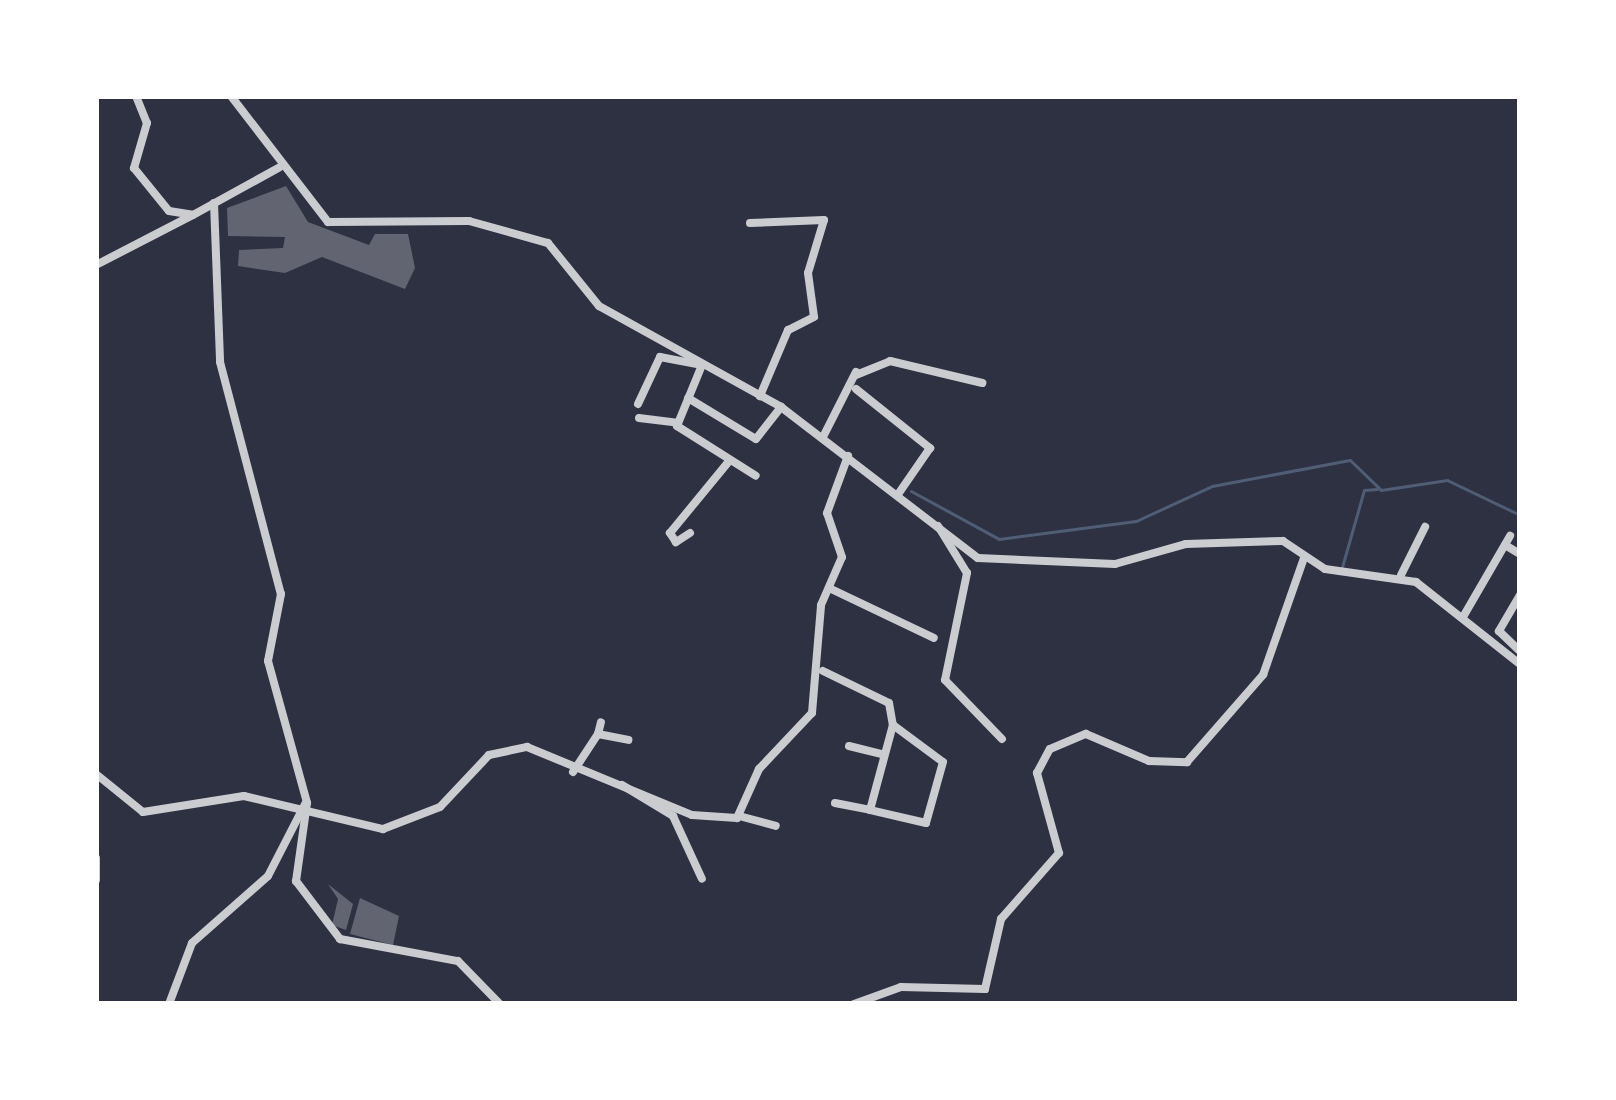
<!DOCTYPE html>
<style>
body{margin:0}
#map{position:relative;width:1616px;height:1100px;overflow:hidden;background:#2d3142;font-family:"Source Serif 4",serif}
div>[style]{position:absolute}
.stream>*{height:3px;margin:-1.5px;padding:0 1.5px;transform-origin:1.5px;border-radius:1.5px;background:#4f5d75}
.building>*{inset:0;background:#626471}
.minor>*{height:8px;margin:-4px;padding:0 4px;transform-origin:4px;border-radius:4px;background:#caccd0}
span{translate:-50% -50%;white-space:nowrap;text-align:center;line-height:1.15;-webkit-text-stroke:12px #fff;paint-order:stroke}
.frame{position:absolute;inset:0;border:99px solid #fff;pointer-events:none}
</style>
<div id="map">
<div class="stream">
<i style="left:911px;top:491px;width:100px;rotate:28.6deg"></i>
<i style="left:999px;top:539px;width:138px;rotate:-7.5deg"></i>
<i style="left:1136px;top:521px;width:84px;rotate:-24.7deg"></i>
<i style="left:1212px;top:486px;width:140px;rotate:-10.7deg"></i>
<i style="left:1350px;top:460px;width:43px;rotate:44.1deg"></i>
<i style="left:1381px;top:490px;width:67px;rotate:-8.6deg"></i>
<i style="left:1447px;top:480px;width:81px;rotate:25.6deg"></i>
<i style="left:1342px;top:567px;width:80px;rotate:-74.1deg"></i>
<i style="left:1364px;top:490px;width:13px;rotate:-4deg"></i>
</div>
<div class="building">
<i style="clip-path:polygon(286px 186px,308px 222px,369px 245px,375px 234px,408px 234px,415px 268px,405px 289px,322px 257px,285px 273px,238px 266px,239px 250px,283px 248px,285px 237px,228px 236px,227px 208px)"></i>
<i style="clip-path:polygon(328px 884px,353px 904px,346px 930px,332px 925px,338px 899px)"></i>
<i style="clip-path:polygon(360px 898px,399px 916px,393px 945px,350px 934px)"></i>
</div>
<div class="minor">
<i style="left:136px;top:96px;width:29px;rotate:68deg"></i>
<i style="left:147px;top:123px;width:47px;rotate:106.1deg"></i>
<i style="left:134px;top:168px;width:55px;rotate:50.9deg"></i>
<i style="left:169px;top:211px;width:24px;rotate:9deg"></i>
<i style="left:193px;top:215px;width:99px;rotate:-28.9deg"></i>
<i style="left:231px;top:96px;width:159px;rotate:52.4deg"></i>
<i style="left:328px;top:222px;width:141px;rotate:-0.4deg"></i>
<i style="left:469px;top:221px;width:82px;rotate:15.6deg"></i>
<i style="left:548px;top:243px;width:81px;rotate:51deg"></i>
<i style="left:599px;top:306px;width:208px;rotate:29deg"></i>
<i style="left:781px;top:407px;width:248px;rotate:37.5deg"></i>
<i style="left:978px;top:558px;width:137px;rotate:2.5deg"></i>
<i style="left:1115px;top:564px;width:74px;rotate:-15.7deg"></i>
<i style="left:1186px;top:544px;width:97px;rotate:-1.8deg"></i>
<i style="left:1283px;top:541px;width:50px;rotate:33.7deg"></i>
<i style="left:1325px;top:569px;width:92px;rotate:8.1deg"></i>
<i style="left:1416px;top:582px;width:132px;rotate:38.3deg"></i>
<i style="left:214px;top:203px;width:159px;rotate:87.8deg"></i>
<i style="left:220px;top:362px;width:240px;rotate:75.3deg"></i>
<i style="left:281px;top:594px;width:68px;rotate:101deg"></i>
<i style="left:268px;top:661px;width:147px;rotate:74.6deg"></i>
<i style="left:307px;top:803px;width:79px;rotate:98deg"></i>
<i style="left:296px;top:881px;width:73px;rotate:52.8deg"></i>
<i style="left:340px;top:939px;width:120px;rotate:10.6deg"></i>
<i style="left:458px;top:961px;width:60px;rotate:45.7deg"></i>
<i style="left:750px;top:223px;width:74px;rotate:-2.3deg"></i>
<i style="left:824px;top:220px;width:55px;rotate:106.8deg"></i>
<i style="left:808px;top:273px;width:44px;rotate:82.2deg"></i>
<i style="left:814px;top:317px;width:29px;rotate:153deg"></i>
<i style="left:788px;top:330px;width:72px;rotate:113deg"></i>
<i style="left:96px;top:265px;width:107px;rotate:-27.3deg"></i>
<i style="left:856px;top:375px;width:37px;rotate:-22deg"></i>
<i style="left:890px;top:361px;width:95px;rotate:13.4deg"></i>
<i style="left:856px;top:389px;width:95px;rotate:38.6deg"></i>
<i style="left:930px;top:448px;width:55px;rotate:124.6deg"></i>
<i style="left:688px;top:398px;width:79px;rotate:31.1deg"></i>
<i style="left:756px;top:439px;width:41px;rotate:-52deg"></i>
<i style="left:638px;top:404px;width:52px;rotate:-64.9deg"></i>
<i style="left:660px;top:357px;width:43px;rotate:10.8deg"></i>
<i style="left:702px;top:365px;width:66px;rotate:112.3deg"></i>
<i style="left:677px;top:426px;width:93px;rotate:32.3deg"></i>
<i style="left:639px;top:418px;width:38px;rotate:7deg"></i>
<i style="left:823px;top:437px;width:73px;rotate:-63.1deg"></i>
<i style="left:938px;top:526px;width:55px;rotate:58.3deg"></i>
<i style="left:967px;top:573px;width:109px;rotate:101.6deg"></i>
<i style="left:945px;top:680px;width:82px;rotate:46deg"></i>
<i style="left:690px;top:533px;width:17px;rotate:147deg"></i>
<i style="left:676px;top:542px;width:11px;rotate:-124deg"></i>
<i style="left:670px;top:533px;width:94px;rotate:-50.6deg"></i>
<i style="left:1505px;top:545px;width:17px;rotate:31deg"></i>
<i style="left:1401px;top:575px;width:54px;rotate:-63.4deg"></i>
<i style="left:829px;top:588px;width:116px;rotate:25.5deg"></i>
<i style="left:1520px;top:595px;width:42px;rotate:120.3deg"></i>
<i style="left:1499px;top:631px;width:29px;rotate:44deg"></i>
<i style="left:1463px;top:617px;width:94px;rotate:-59.9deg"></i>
<i style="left:823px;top:671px;width:73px;rotate:25.9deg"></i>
<i style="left:889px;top:703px;width:22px;rotate:80deg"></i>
<i style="left:893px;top:725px;width:62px;rotate:36.5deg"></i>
<i style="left:943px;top:762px;width:63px;rotate:105.6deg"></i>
<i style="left:926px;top:823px;width:57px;rotate:-166.9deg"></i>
<i style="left:870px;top:810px;width:88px;rotate:-74.9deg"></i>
<i style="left:598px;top:734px;width:12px;rotate:-76deg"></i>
<i style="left:849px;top:746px;width:36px;rotate:14deg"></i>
<i style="left:573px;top:772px;width:45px;rotate:-56.7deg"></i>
<i style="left:598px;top:734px;width:31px;rotate:11deg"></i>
<i style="left:96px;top:774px;width:60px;rotate:39deg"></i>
<i style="left:143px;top:812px;width:102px;rotate:-9deg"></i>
<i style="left:244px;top:796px;width:143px;rotate:13.4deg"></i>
<i style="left:383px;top:829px;width:61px;rotate:-21.1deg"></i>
<i style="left:440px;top:807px;width:71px;rotate:-46.7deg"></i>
<i style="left:489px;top:755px;width:39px;rotate:-12deg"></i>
<i style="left:527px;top:747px;width:178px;rotate:22.4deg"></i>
<i style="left:692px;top:815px;width:45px;rotate:3.8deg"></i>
<i style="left:737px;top:818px;width:54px;rotate:-65.8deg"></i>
<i style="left:759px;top:769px;width:77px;rotate:-46.6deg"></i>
<i style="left:812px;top:713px;width:108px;rotate:-85.2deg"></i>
<i style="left:821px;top:605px;width:52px;rotate:-66.4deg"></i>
<i style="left:842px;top:557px;width:46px;rotate:-108.8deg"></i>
<i style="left:827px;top:513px;width:61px;rotate:-69.8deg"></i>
<i style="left:622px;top:785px;width:60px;rotate:31.3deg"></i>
<i style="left:673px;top:816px;width:69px;rotate:65.3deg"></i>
<i style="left:835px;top:803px;width:36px;rotate:11deg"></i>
<i style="left:739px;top:816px;width:38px;rotate:15deg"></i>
<i style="left:96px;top:858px;width:22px;rotate:90deg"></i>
<i style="left:169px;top:1004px;width:65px;rotate:-69.3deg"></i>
<i style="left:192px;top:943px;width:101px;rotate:-41.4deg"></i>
<i style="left:268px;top:876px;width:81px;rotate:-62.8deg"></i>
<i style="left:854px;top:1004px;width:50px;rotate:-19.9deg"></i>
<i style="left:901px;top:987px;width:84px;rotate:1.4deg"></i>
<i style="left:985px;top:989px;width:72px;rotate:-77.1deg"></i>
<i style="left:1001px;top:919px;width:88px;rotate:-48.7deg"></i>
<i style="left:1059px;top:853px;width:83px;rotate:-105.4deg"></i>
<i style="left:1037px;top:773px;width:27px;rotate:-62deg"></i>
<i style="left:1050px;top:749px;width:39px;rotate:-23deg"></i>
<i style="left:1086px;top:734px;width:69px;rotate:23.2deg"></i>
<i style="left:1149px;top:761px;width:38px;rotate:2deg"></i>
<i style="left:1187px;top:762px;width:116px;rotate:-48.9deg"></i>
<i style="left:1263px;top:675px;width:124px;rotate:-70.7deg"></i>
</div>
<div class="frame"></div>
</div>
